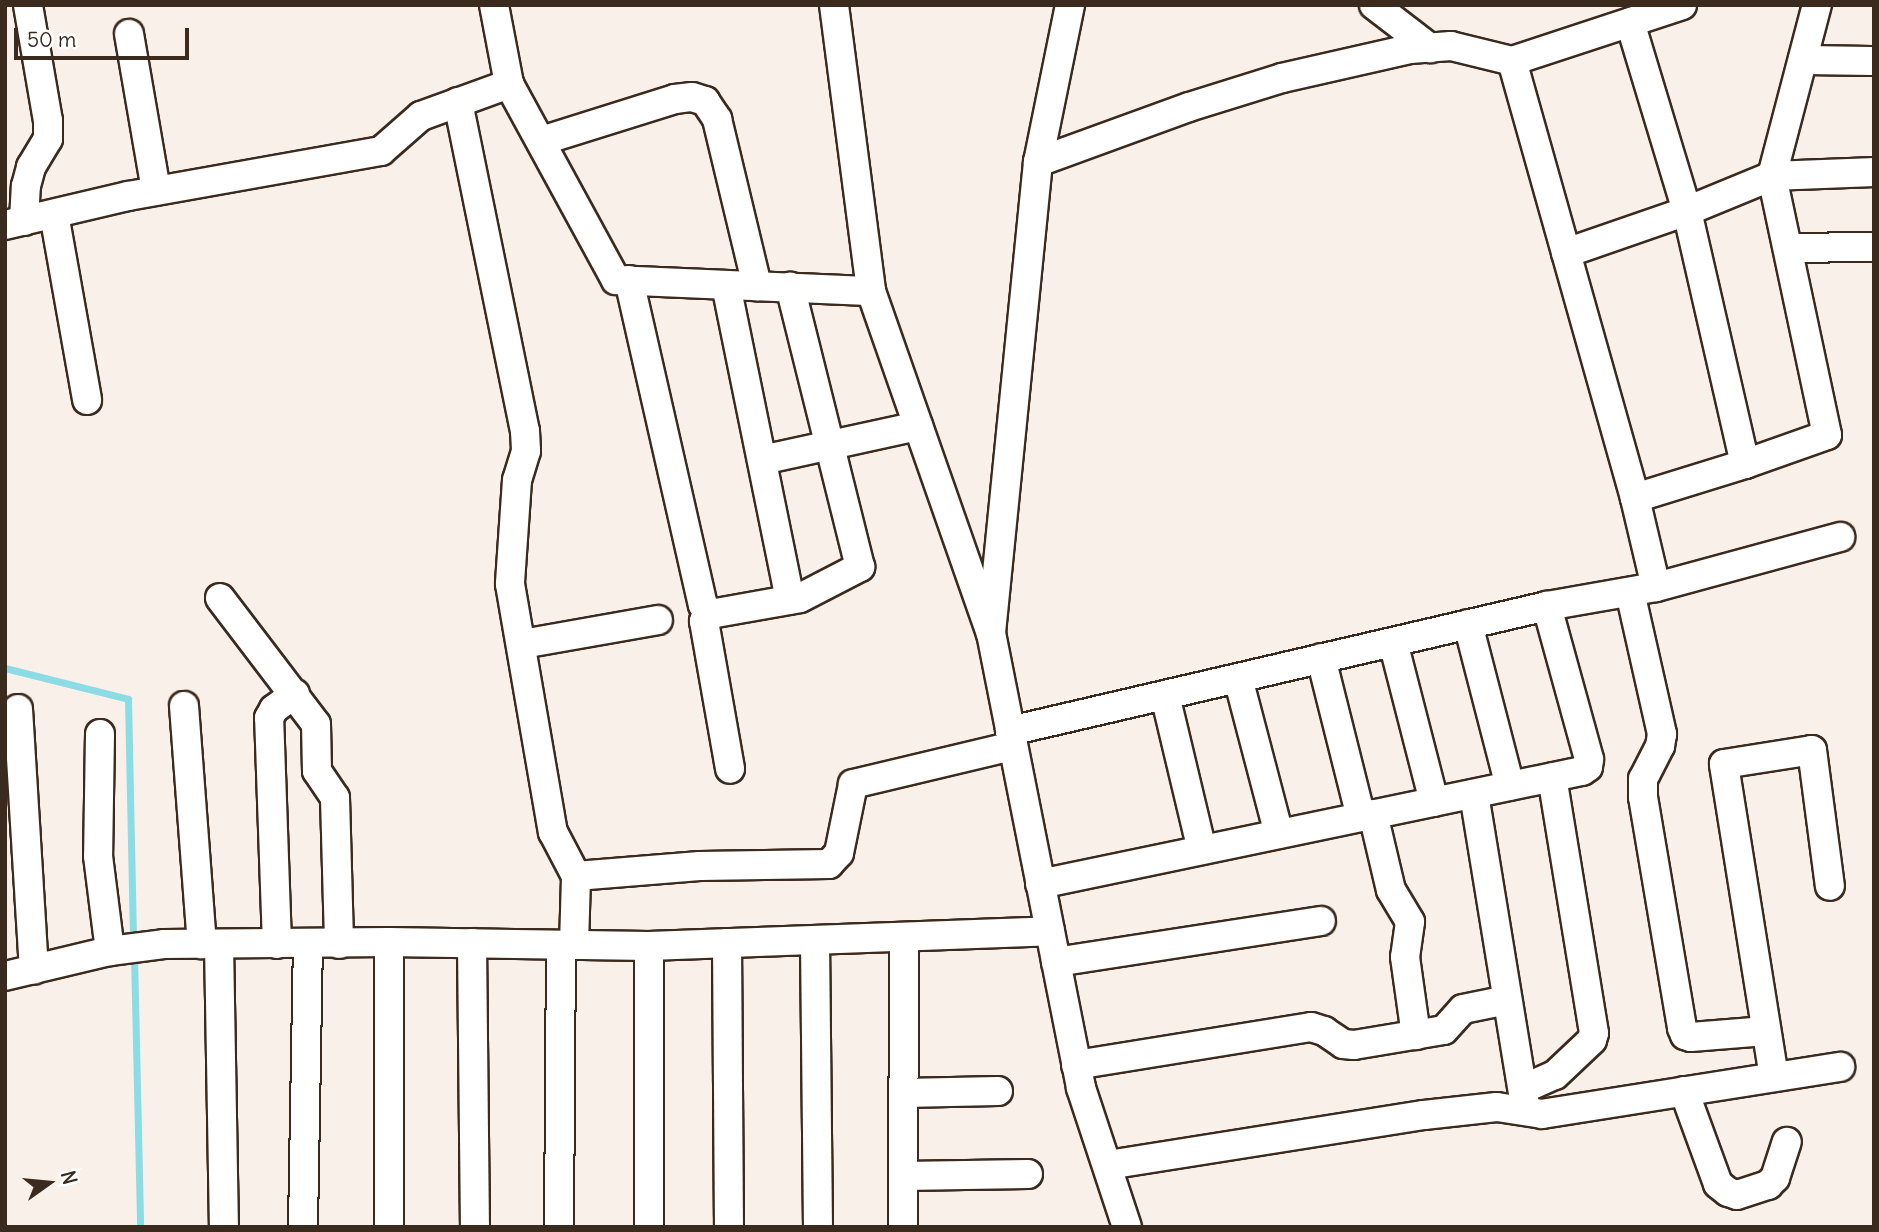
<!DOCTYPE html>
<style>
body{margin:0}
#map{position:relative;width:1879px;height:1232px;overflow:hidden;background:#f9f1e9;font-family:Delius,sans-serif}
div>[style]{position:absolute}
.stream>*{height:7px;margin:-3.5px;padding:0 3.5px;transform-origin:3.5px;border-radius:3.5px;background:#8bdce5}
.roads{filter:drop-shadow(2px 0 #3b2a1e) drop-shadow(-2px 0 #3b2a1e) drop-shadow(0 2px #3b2a1e) drop-shadow(0 -2px #3b2a1e)}
.minor>*{height:28px;margin:-14px;padding:0 14px;transform-origin:14px;border-radius:14px;background:#fff}
span{translate:-50% -50%;white-space:nowrap;text-align:center;line-height:1.15;-webkit-text-stroke:6px #fff;paint-order:stroke}
.frame{position:absolute;inset:0;border:7px solid #3b2a1e;pointer-events:none}
.north{position:absolute;left:14px;top:1148px;width:70px;height:70px;-webkit-text-stroke:5px #fff;paint-order:stroke;rotate:75deg;font-size:19px;font-weight:700;line-height:28px;text-align:center;color:#3b2a1e}
.north::after{content:'';display:block;margin:auto;width:24px;height:32px;background:#3b2a1e;clip-path:polygon(50% 0,100% 100%,50% 72%,0 100%)}
.scale{position:absolute;left:14px;top:28px;width:175px;height:32px;box-sizing:border-box;border:4px solid #3b2a1e;border-top:0;padding-left:9px;font-size:21px;line-height:24px;white-space:nowrap;color:#3b2a1e;-webkit-text-stroke:5px #fff;paint-order:stroke}
</style>
<div id="map">
<div class="stream">
<i style="left:5px;top:668px;width:127px;rotate:14.1deg"></i>
<i style="left:128px;top:699px;width:244px;rotate:88.8deg"></i>
<i style="left:134px;top:955px;width:272px;rotate:88.7deg"></i>
</div>
<div class="roads">
<div class="minor">
<i style="left:494px;top:5px;width:80px;rotate:79.2deg"></i>
<i style="left:834px;top:5px;width:288px;rotate:82.6deg"></i>
<i style="left:1070px;top:5px;width:160px;rotate:101.5deg"></i>
<i style="left:1038px;top:162px;width:473px;rotate:95.7deg"></i>
<i style="left:991px;top:633px;width:464px;rotate:78.8deg"></i>
<i style="left:1081px;top:1088px;width:146px;rotate:71.7deg"></i>
<i style="left:1374px;top:5px;width:71px;rotate:37.5deg"></i>
<i style="left:129px;top:34px;width:159px;rotate:80.2deg"></i>
<i style="left:1803px;top:60px;width:71px;rotate:0.8deg"></i>
<i style="left:458px;top:102px;width:336px;rotate:78.5deg"></i>
<i style="left:525px;top:431px;width:20px;rotate:87deg"></i>
<i style="left:526px;top:451px;width:30px;rotate:107deg"></i>
<i style="left:517px;top:480px;width:104px;rotate:93.9deg"></i>
<i style="left:510px;top:584px;width:252px;rotate:80.2deg"></i>
<i style="left:553px;top:832px;width:50px;rotate:62.4deg"></i>
<i style="left:541px;top:141px;width:140px;rotate:-17.4deg"></i>
<i style="left:675px;top:99px;width:17px;rotate:-7deg"></i>
<i style="left:692px;top:97px;width:14px;rotate:17deg"></i>
<i style="left:705px;top:101px;width:22px;rotate:56deg"></i>
<i style="left:717px;top:119px;width:172px;rotate:76.5deg"></i>
<i style="left:1038px;top:162px;width:161px;rotate:-20deg"></i>
<i style="left:1189px;top:107px;width:97px;rotate:-17.3deg"></i>
<i style="left:1282px;top:78px;width:131px;rotate:-12.8deg"></i>
<i style="left:1410px;top:49px;width:41px;rotate:-4.2deg"></i>
<i style="left:1451px;top:46px;width:63px;rotate:13.8deg"></i>
<i style="left:54px;top:214px;width:189px;rotate:79.9deg"></i>
<i style="left:24px;top:221px;width:35px;rotate:-87deg"></i>
<i style="left:26px;top:186px;width:20px;rotate:-75deg"></i>
<i style="left:31px;top:167px;width:33px;rotate:-59deg"></i>
<i style="left:48px;top:139px;width:18px;rotate:-90deg"></i>
<i style="left:48px;top:121px;width:118px;rotate:-99.8deg"></i>
<i style="left:5px;top:225px;width:126px;rotate:-13.3deg"></i>
<i style="left:128px;top:196px;width:257px;rotate:-10.1deg"></i>
<i style="left:381px;top:151px;width:53px;rotate:-41.2deg"></i>
<i style="left:421px;top:116px;width:94px;rotate:-20deg"></i>
<i style="left:509px;top:84px;width:223px;rotate:61.4deg"></i>
<i style="left:616px;top:280px;width:255px;rotate:2.5deg"></i>
<i style="left:871px;top:291px;width:362px;rotate:70.7deg"></i>
<i style="left:1788px;top:248px;width:86px;rotate:-0.7deg"></i>
<i style="left:1566px;top:253px;width:128px;rotate:-19.1deg"></i>
<i style="left:1687px;top:211px;width:197px;rotate:-106.8deg"></i>
<i style="left:629px;top:280px;width:333px;rotate:77.2deg"></i>
<i style="left:703px;top:605px;width:9px;rotate:54deg"></i>
<i style="left:708px;top:612px;width:8px;rotate:7deg"></i>
<i style="left:716px;top:613px;width:85px;rotate:-10.1deg"></i>
<i style="left:800px;top:598px;width:68px;rotate:-27.3deg"></i>
<i style="left:860px;top:567px;width:289px;rotate:-104deg"></i>
<i style="left:726px;top:285px;width:321px;rotate:78.5deg"></i>
<i style="left:762px;top:460px;width:160px;rotate:-12.3deg"></i>
<i style="left:1745px;top:464px;width:87px;rotate:-19.5deg"></i>
<i style="left:1827px;top:435px;width:265px;rotate:-102deg"></i>
<i style="left:1772px;top:176px;width:102px;rotate:-2.2deg"></i>
<i style="left:1635px;top:498px;width:454px;rotate:-105.7deg"></i>
<i style="left:1512px;top:61px;width:179px;rotate:-18.2deg"></i>
<i style="left:1656px;top:587px;width:191px;rotate:-15.2deg"></i>
<i style="left:1630px;top:592px;width:146px;rotate:77.3deg"></i>
<i style="left:1662px;top:734px;width:12px;rotate:99deg"></i>
<i style="left:1660px;top:746px;width:37px;rotate:117deg"></i>
<i style="left:1643px;top:779px;width:18px;rotate:90deg"></i>
<i style="left:1643px;top:797px;width:234px;rotate:80.4deg"></i>
<i style="left:1682px;top:1028px;width:8px;rotate:67deg"></i>
<i style="left:1685px;top:1035px;width:6px;rotate:18deg"></i>
<i style="left:1691px;top:1037px;width:75px;rotate:-4.6deg"></i>
<i style="left:220px;top:598px;width:158px;rotate:52.7deg"></i>
<i style="left:316px;top:724px;width:47px;rotate:88.8deg"></i>
<i style="left:317px;top:771px;width:32px;rotate:56deg"></i>
<i style="left:335px;top:798px;width:146px;rotate:88.4deg"></i>
<i style="left:708px;top:612px;width:10px;rotate:114deg"></i>
<i style="left:704px;top:621px;width:150px;rotate:80deg"></i>
<i style="left:1468px;top:624px;width:167px;rotate:75.5deg"></i>
<i style="left:1393px;top:642px;width:165px;rotate:75.6deg"></i>
<i style="left:522px;top:644px;width:138px;rotate:-10deg"></i>
<i style="left:1321px;top:658px;width:164px;rotate:75.9deg"></i>
<i style="left:1238px;top:678px;width:161px;rotate:75.3deg"></i>
<i style="left:1165px;top:695px;width:159px;rotate:76.6deg"></i>
<i style="left:184px;top:706px;width:239px;rotate:85.7deg"></i>
<i style="left:18px;top:709px;width:261px;rotate:86.5deg"></i>
<i style="left:1010px;top:731px;width:551px;rotate:-13.1deg"></i>
<i style="left:1547px;top:606px;width:111px;rotate:-9.9deg"></i>
<i style="left:1656px;top:587px;width:91px;rotate:-103.3deg"></i>
<i style="left:1635px;top:498px;width:115px;rotate:-17.2deg"></i>
<i style="left:1745px;top:464px;width:260px;rotate:-102.9deg"></i>
<i style="left:1687px;top:211px;width:92px;rotate:-22.4deg"></i>
<i style="left:1772px;top:176px;width:177px;rotate:-75.3deg"></i>
<i style="left:100px;top:734px;width:122px;rotate:90.9deg"></i>
<i style="left:98px;top:856px;width:96px;rotate:82.8deg"></i>
<i style="left:1474px;top:794px;width:315px;rotate:80.7deg"></i>
<i style="left:1373px;top:814px;width:78px;rotate:76.7deg"></i>
<i style="left:1391px;top:890px;width:37px;rotate:59deg"></i>
<i style="left:1410px;top:922px;width:35px;rotate:98deg"></i>
<i style="left:1405px;top:957px;width:79px;rotate:82deg"></i>
<i style="left:1040px;top:884px;width:554px;rotate:-11.78deg"></i>
<i style="left:1582px;top:771px;width:7px;rotate:-34deg"></i>
<i style="left:1588px;top:767px;width:8px;rotate:-83deg"></i>
<i style="left:1589px;top:759px;width:159px;rotate:-105.4deg"></i>
<i style="left:815px;top:941px;width:286px;rotate:89.4deg"></i>
<i style="left:472px;top:943px;width:284px;rotate:89.4deg"></i>
<i style="left:727px;top:943px;width:284px;rotate:89.6deg"></i>
<i style="left:219px;top:944px;width:283px;rotate:89deg"></i>
<i style="left:277px;top:944px;width:226px;rotate:-92deg"></i>
<i style="left:269px;top:718px;width:10px;rotate:-61deg"></i>
<i style="left:274px;top:709px;width:26px;rotate:-36deg"></i>
<i style="left:574px;top:945px;width:69px;rotate:-88.3deg"></i>
<i style="left:576px;top:876px;width:124px;rotate:-4.6deg"></i>
<i style="left:700px;top:866px;width:129px;rotate:-0.9deg"></i>
<i style="left:829px;top:864px;width:15px;rotate:-48deg"></i>
<i style="left:839px;top:853px;width:70px;rotate:-78.5deg"></i>
<i style="left:853px;top:784px;width:164px;rotate:-13.4deg"></i>
<i style="left:1056px;top:962px;width:268px;rotate:-8.8deg"></i>
<i style="left:5px;top:976px;width:108px;rotate:-13.4deg"></i>
<i style="left:110px;top:951px;width:54px;rotate:-7.4deg"></i>
<i style="left:164px;top:944px;width:225px;rotate:-0.5deg"></i>
<i style="left:389px;top:942px;width:260px;rotate:0.9deg"></i>
<i style="left:649px;top:946px;width:401px;rotate:-2.1deg"></i>
<i style="left:1076px;top:1065px;width:238px;rotate:-9.2deg"></i>
<i style="left:1311px;top:1027px;width:14px;rotate:17deg"></i>
<i style="left:1324px;top:1031px;width:23px;rotate:34deg"></i>
<i style="left:1343px;top:1044px;width:11px;rotate:5deg"></i>
<i style="left:1354px;top:1045px;width:91px;rotate:-9.5deg"></i>
<i style="left:1444px;top:1030px;width:28px;rotate:-48deg"></i>
<i style="left:1463px;top:1009px;width:45px;rotate:-11.6deg"></i>
<i style="left:1774px;top:1077px;width:317px;rotate:-99.1deg"></i>
<i style="left:1724px;top:764px;width:89px;rotate:-9deg"></i>
<i style="left:1812px;top:750px;width:137px;rotate:82.5deg"></i>
<i style="left:1523px;top:1089px;width:35px;rotate:-24deg"></i>
<i style="left:1555px;top:1075px;width:51px;rotate:-43.4deg"></i>
<i style="left:1592px;top:1040px;width:7px;rotate:-74deg"></i>
<i style="left:1594px;top:1033px;width:259px;rotate:-99.3deg"></i>
<i style="left:1684px;top:1091px;width:99px;rotate:69.9deg"></i>
<i style="left:1718px;top:1184px;width:13px;rotate:39deg"></i>
<i style="left:1728px;top:1192px;width:9px;rotate:18deg"></i>
<i style="left:1737px;top:1195px;width:33px;rotate:-18deg"></i>
<i style="left:1768px;top:1185px;width:10px;rotate:-45deg"></i>
<i style="left:1775px;top:1178px;width:38px;rotate:-72deg"></i>
<i style="left:903px;top:1093px;width:95px;rotate:-1.2deg"></i>
<i style="left:1108px;top:1165px;width:320px;rotate:-9deg"></i>
<i style="left:1424px;top:1115px;width:73px;rotate:-6.3deg"></i>
<i style="left:1497px;top:1107px;width:46px;rotate:8.8deg"></i>
<i style="left:1542px;top:1114px;width:302px;rotate:-9deg"></i>
<i style="left:903px;top:1176px;width:125px;rotate:-0.9deg"></i>
<i style="left:303px;top:1227px;width:283px;rotate:-89deg"></i>
<i style="left:389px;top:1227px;width:285px;rotate:-90deg"></i>
<i style="left:559px;top:1227px;width:282px;rotate:-89.6deg"></i>
<i style="left:649px;top:1227px;width:281px;rotate:-90deg"></i>
<i style="left:903px;top:1227px;width:288px;rotate:-89.8deg"></i>
</div>
</div>
<div class="frame"></div>
<div class="north">N</div>
<div class="scale">50 m</div>
</div>
